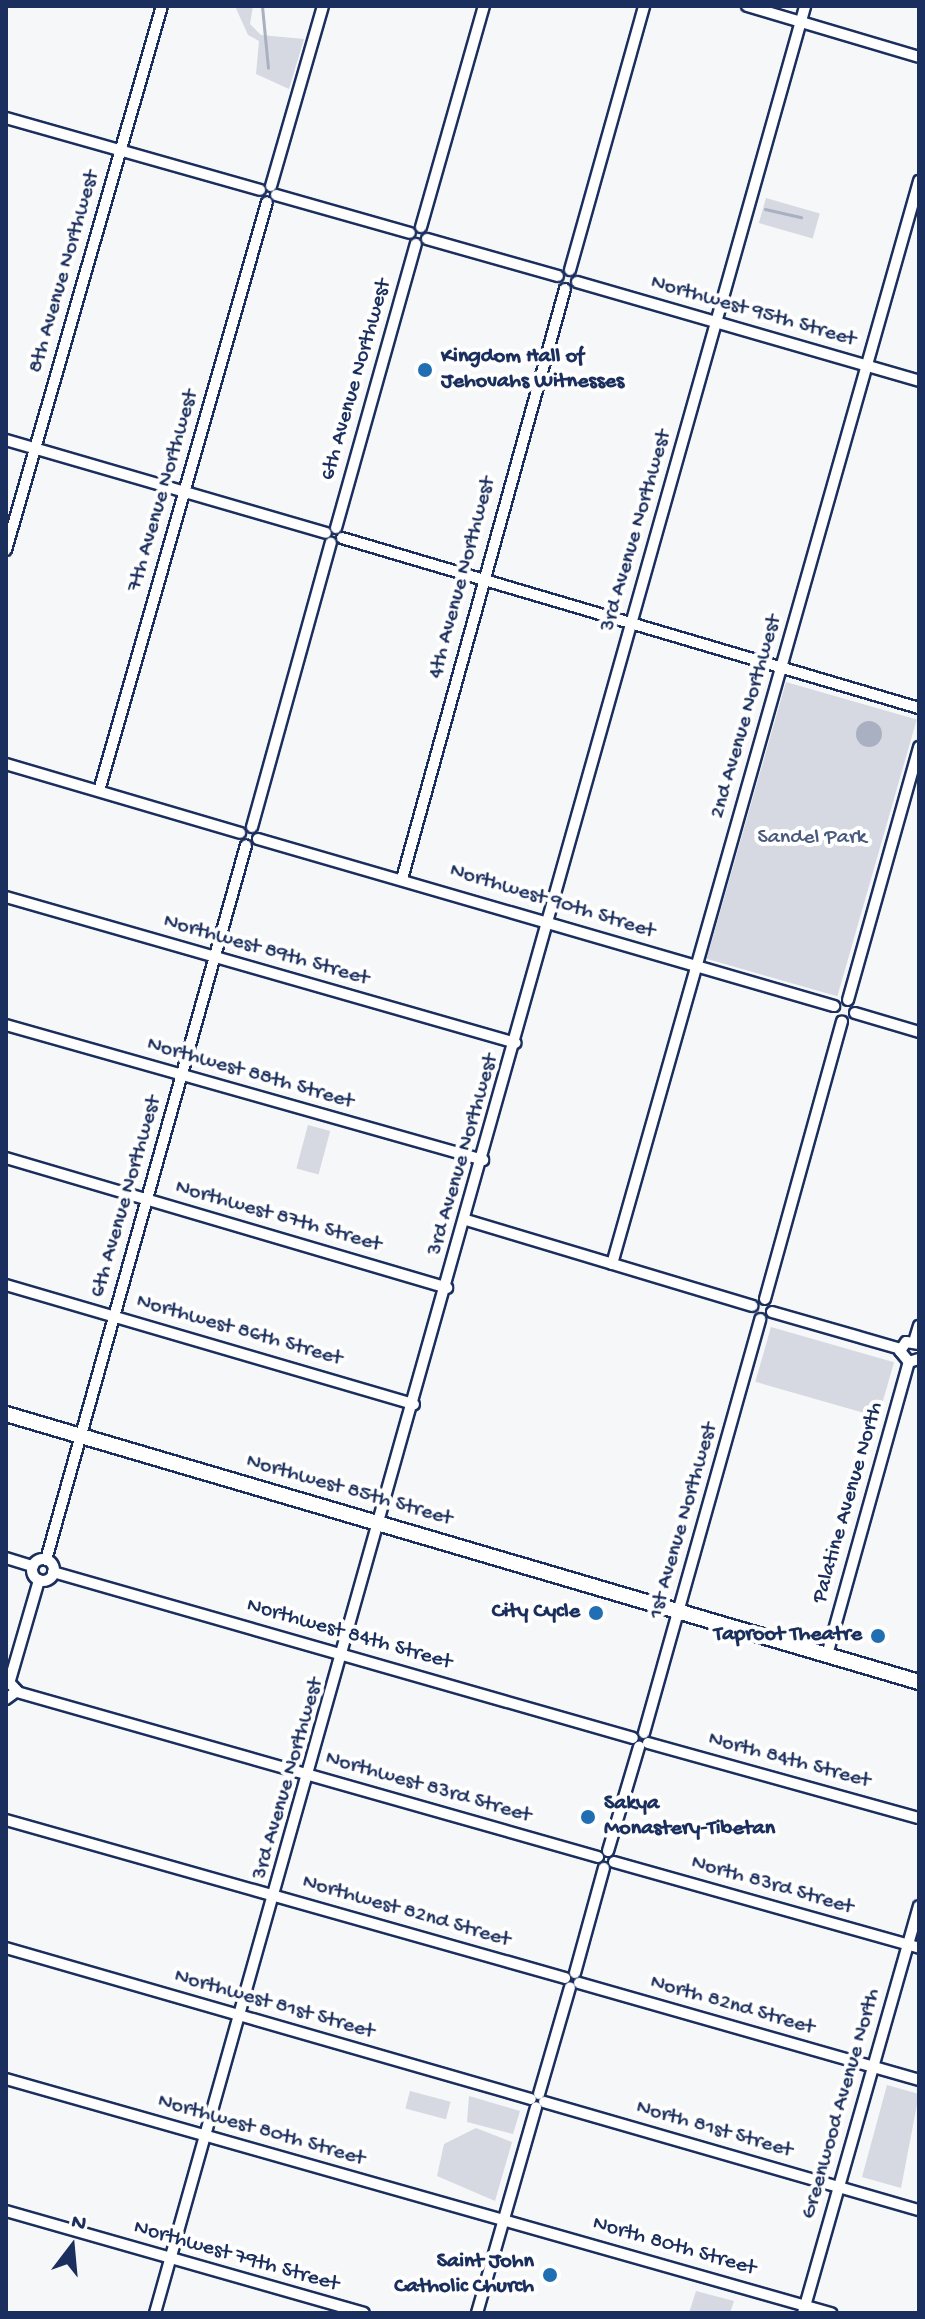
<!DOCTYPE html>
<style>
body{margin:0}
#map{position:relative;width:925px;height:2319px;overflow:hidden;background:#f6f7f9;font-family:"Gochi Hand",sans-serif}
div>[style]{position:absolute}
.green>*{inset:0;background:#d6d9e2;transform-origin:0 0}
.water>*{inset:0;background:#a9b0c1}
.round{border-radius:50%}
.stream>*{height:3px;margin:-1.5px;padding:0 1.5px;transform-origin:1.5px;border-radius:1.5px;background:#a9b0c1}
.roads{filter:drop-shadow(2px 0 #1b2f5e) drop-shadow(-2px 0 #1b2f5e) drop-shadow(0 2px #1b2f5e) drop-shadow(0 -2px #1b2f5e)}
.minor>*{height:10px;margin:-5px;padding:0 5px;transform-origin:5px;border-radius:5px;background:#fff}
.minor>.ring{margin:-5px;padding:0;box-sizing:content-box;background:none;border:10px solid #fff;border-radius:50%}
.major>*{height:14px;margin:-7px;padding:0 7px;transform-origin:7px;border-radius:7px;background:#fff}
.dots>*{width:22px;height:22px;translate:-50% -50%;box-sizing:border-box;border:4px solid #fff;border-radius:50%}
span{translate:-50% -50%;white-space:nowrap;text-align:center;line-height:1.15;-webkit-text-stroke:8px #fff;paint-order:stroke}
.street-label{font-size:22px;color:#1b2f5e}
.poi-label{font-size:22px;color:#1b2f5e;font-weight:700}
.left{translate:0 -50%;text-align:left}
.right{translate:-100% -50%;text-align:right}
.park-label{font-size:22px;color:#4a5a7f}
.frame{position:absolute;inset:0;border:8px solid #1b2f5e;pointer-events:none}
.north{position:absolute;left:32px;top:2207px;width:80px;height:80px;-webkit-text-stroke:6px #fff;paint-order:stroke;rotate:16deg;font-size:22px;font-weight:700;line-height:32px;text-align:center;color:#1b2f5e}
.north::after{content:'';display:block;margin:auto;width:28px;height:36px;background:#1b2f5e;clip-path:polygon(50% 0,100% 100%,50% 72%,0 100%)}
</style>
<div id="map">
<div class="green">
<i style="clip-path:polygon(235px 6px,253px 6px,250px 24px,261px 35px,304px 39px,289px 89px,256px 74px,259px 41px,248px 35px)"></i>
<i style="left:766px;top:198px;width:56px;height:26px;rotate:16deg"></i>
<i style="left:786px;top:682px;width:136px;height:288px;rotate:16deg"></i>
<i style="left:308px;top:1125px;width:23px;height:45px;rotate:15deg"></i>
<i style="left:771px;top:1327px;width:128px;height:57px;rotate:16deg"></i>
<i style="clip-path:polygon(887px 2085px,919px 2094px,901px 2188px,862px 2177px)"></i>
<i style="left:410px;top:2091px;width:42px;height:18px;rotate:15deg"></i>
<i style="clip-path:polygon(469px 2096px,520px 2111px,513px 2134px,467px 2122px)"></i>
<i style="clip-path:polygon(476px 2128px,512px 2142px,495px 2201px,437px 2176px,444px 2144px)"></i>
<i style="clip-path:polygon(696px 2291px,734px 2301px,730px 2313px,689px 2313px)"></i>
</div>
<div class="water">
<i class="round" style="left:856px;top:721px;width:26px;height:26px"></i>
</div>
<div class="stream">
<i style="left:262px;top:6px;width:62px;rotate:84.5deg"></i>
<i style="left:765px;top:209px;width:37px;rotate:13deg"></i>
</div>
<div class="roads">
<div class="minor">
<i style="left:747px;top:6px;width:179px;rotate:16.5deg"></i>
<i style="left:6px;top:118px;width:264px;rotate:15.8deg"></i>
<i style="left:271px;top:186px;width:187px;rotate:-73.9deg"></i>
<i style="left:276px;top:195px;width:139px;rotate:15.8deg"></i>
<i style="left:421px;top:227px;width:230px;rotate:-74.1deg"></i>
<i style="left:427px;top:239px;width:136px;rotate:15.8deg"></i>
<i style="left:570px;top:270px;width:274px;rotate:-74.3deg"></i>
<i style="left:577px;top:282px;width:356px;rotate:16.1deg"></i>
<i style="left:6px;top:440px;width:333px;rotate:16.2deg"></i>
<i style="left:336px;top:528px;width:295px;rotate:-74.3deg"></i>
<i style="left:342px;top:538px;width:602px;rotate:16.42deg"></i>
<i style="left:6px;top:550px;width:566px;rotate:-74deg"></i>
<i style="left:6px;top:764px;width:244px;rotate:16.4deg"></i>
<i style="left:99px;top:791px;width:612px;rotate:-74.08deg"></i>
<i style="left:252px;top:827px;width:295px;rotate:-74.5deg"></i>
<i style="left:258px;top:839px;width:600px;rotate:16.17deg"></i>
<i style="left:402px;top:879px;width:612px;rotate:-74.56deg"></i>
<i style="left:6px;top:897px;width:530px;rotate:15.98deg"></i>
<i style="left:848px;top:1000px;width:263px;rotate:-74.3deg"></i>
<i style="left:855px;top:1013px;width:67px;rotate:16.5deg"></i>
<i style="left:6px;top:1025px;width:496px;rotate:15.8deg"></i>
<i style="left:6px;top:1158px;width:460px;rotate:16.4deg"></i>
<i style="left:466px;top:1220px;width:299px;rotate:16.7deg"></i>
<i style="left:612px;top:1264px;width:1126px;rotate:-74.17deg"></i>
<i style="left:6px;top:1285px;width:425px;rotate:16.3deg"></i>
<i style="left:765px;top:1299px;width:288px;rotate:-74.5deg"></i>
<i style="left:772px;top:1312px;width:134px;rotate:16deg"></i>
<i style="left:914px;top:1342px;width:17px;rotate:-73deg"></i>
<i style="left:919px;top:1344px;width:13px;rotate:-171deg"></i>
<i style="left:906px;top:1342px;width:11px;rotate:124deg"></i>
<i style="left:900px;top:1351px;width:14px;rotate:51deg"></i>
<i style="left:909px;top:1362px;width:10px;rotate:-17deg"></i>
<i style="left:6px;top:1558px;width:28px;rotate:17deg"></i>
<i class="ring" style="left:32px;top:1559px;width:12px;height:12px"></i>
<i style="left:46px;top:1560px;width:742px;rotate:-74.37deg"></i>
<i style="left:53px;top:1572px;width:603px;rotate:15.97deg"></i>
<i style="left:827px;top:1655px;width:304px;rotate:-74.4deg"></i>
<i style="left:6px;top:1679px;width:16px;rotate:47deg"></i>
<i style="left:17px;top:1691px;width:14px;rotate:144deg"></i>
<i style="left:10px;top:1680px;width:104px;rotate:-73.8deg"></i>
<i style="left:17px;top:1692px;width:604px;rotate:15.85deg"></i>
<i style="left:644px;top:1733px;width:430px;rotate:-74.3deg"></i>
<i style="left:648px;top:1743px;width:281px;rotate:15.5deg"></i>
<i style="left:6px;top:1820px;width:581px;rotate:15.78deg"></i>
<i style="left:608px;top:1851px;width:109px;rotate:-73.4deg"></i>
<i style="left:614px;top:1862px;width:317px;rotate:15.7deg"></i>
<i style="left:6px;top:1948px;width:546px;rotate:16.05deg"></i>
<i style="left:575px;top:1973px;width:109px;rotate:-74.6deg"></i>
<i style="left:579px;top:1983px;width:354px;rotate:15.9deg"></i>
<i style="left:6px;top:2079px;width:858px;rotate:15.84deg"></i>
<i style="left:539px;top:2094px;width:111px;rotate:-73.8deg"></i>
<i style="left:544px;top:2102px;width:390px;rotate:16.1deg"></i>
<i style="left:6px;top:2211px;width:372px;rotate:15.9deg"></i>
<i style="left:155px;top:2313px;width:2397px;rotate:-74.26deg"></i>
<i style="left:477px;top:2313px;width:214px;rotate:-74deg"></i>
<i style="left:803px;top:2313px;width:423px;rotate:-74.1deg"></i>
</div>
<div class="major">
<i style="left:6px;top:1414px;width:952px;rotate:16.36deg"></i>
</div>
</div>
<div class="dots">
<i style="left:425px;top:370px;background:#1f6fb2"></i>
<i style="left:596px;top:1613px;background:#1f6fb2"></i>
<i style="left:878px;top:1636px;background:#1f6fb2"></i>
<i style="left:588px;top:1817px;background:#1f6fb2"></i>
<i style="left:550px;top:2275px;background:#1f6fb2"></i>
</div>
<div class="street-label">
<span style="left:65px;top:272px;rotate:-74deg">8th Avenue Northwest</span>
<span style="left:753px;top:312px;rotate:16deg">Northwest 95th Street</span>
<span style="left:357px;top:380px;rotate:-74deg">6th Avenue Northwest</span>
<span style="left:164px;top:491px;rotate:-74deg">7th Avenue Northwest</span>
<span style="left:637px;top:531px;rotate:-74deg">3rd Avenue Northwest</span>
<span style="left:463px;top:578px;rotate:-75deg">4th Avenue Northwest</span>
<span style="left:747px;top:717px;rotate:-74deg">2nd Avenue Northwest</span>
<span style="left:552px;top:902px;rotate:17deg">Northwest 90th Street</span>
<span style="left:266px;top:951px;rotate:16deg">Northwest 89th Street</span>
<span style="left:250px;top:1074px;rotate:16deg">Northwest 88th Street</span>
<span style="left:464px;top:1155px;rotate:-74deg">3rd Avenue Northwest</span>
<span style="left:127px;top:1197px;rotate:-74deg">6th Avenue Northwest</span>
<span style="left:278px;top:1217px;rotate:16deg">Northwest 87th Street</span>
<span style="left:239px;top:1331px;rotate:16deg">Northwest 86th Street</span>
<span style="left:349px;top:1491px;rotate:16deg">Northwest 85th Street</span>
<span style="left:849px;top:1503px;rotate:-74deg">Palatine Avenue North</span>
<span style="left:684px;top:1521px;rotate:-74deg">1st Avenue Northwest</span>
<span style="left:349px;top:1635px;rotate:16deg">Northwest 84th Street</span>
<span style="left:789px;top:1761px;rotate:15deg">North 84th Street</span>
<span style="left:289px;top:1779px;rotate:-74deg">3rd Avenue Northwest</span>
<span style="left:428px;top:1788px;rotate:16deg">Northwest 83rd Street</span>
<span style="left:772px;top:1886px;rotate:16deg">North 83rd Street</span>
<span style="left:406px;top:1912px;rotate:16deg">Northwest 82nd Street</span>
<span style="left:274px;top:2005px;rotate:16deg">Northwest 81st Street</span>
<span style="left:732px;top:2006px;rotate:16deg">North 82nd Street</span>
<span style="left:842px;top:2104px;rotate:-74deg">Greenwood Avenue North</span>
<span style="left:714px;top:2130px;rotate:16deg">North 81st Street</span>
<span style="left:261px;top:2131px;rotate:16deg">Northwest 80th Street</span>
<span style="left:674px;top:2247px;rotate:16deg">North 80th Street</span>
<span style="left:236px;top:2257px;rotate:16deg">Northwest 79th Street</span>
</div>
<div class="poi-label">
<span class="left" style="left:441px;top:370px">Kingdom Hall of<br>Jehovahs Witnesses</span>
<span class="right" style="left:580px;top:1613px">City Cycle</span>
<span class="right" style="left:862px;top:1636px">Taproot Theatre</span>
<span class="left" style="left:604px;top:1817px">Sakya<br>Monastery-Tibetan</span>
<span class="right" style="left:534px;top:2275px">Saint John<br>Catholic Church</span>
</div>
<div class="park-label">
<span style="left:812px;top:839px">Sandel Park</span>
</div>
<div class="frame"></div>
<div class="north">N</div>
</div>
